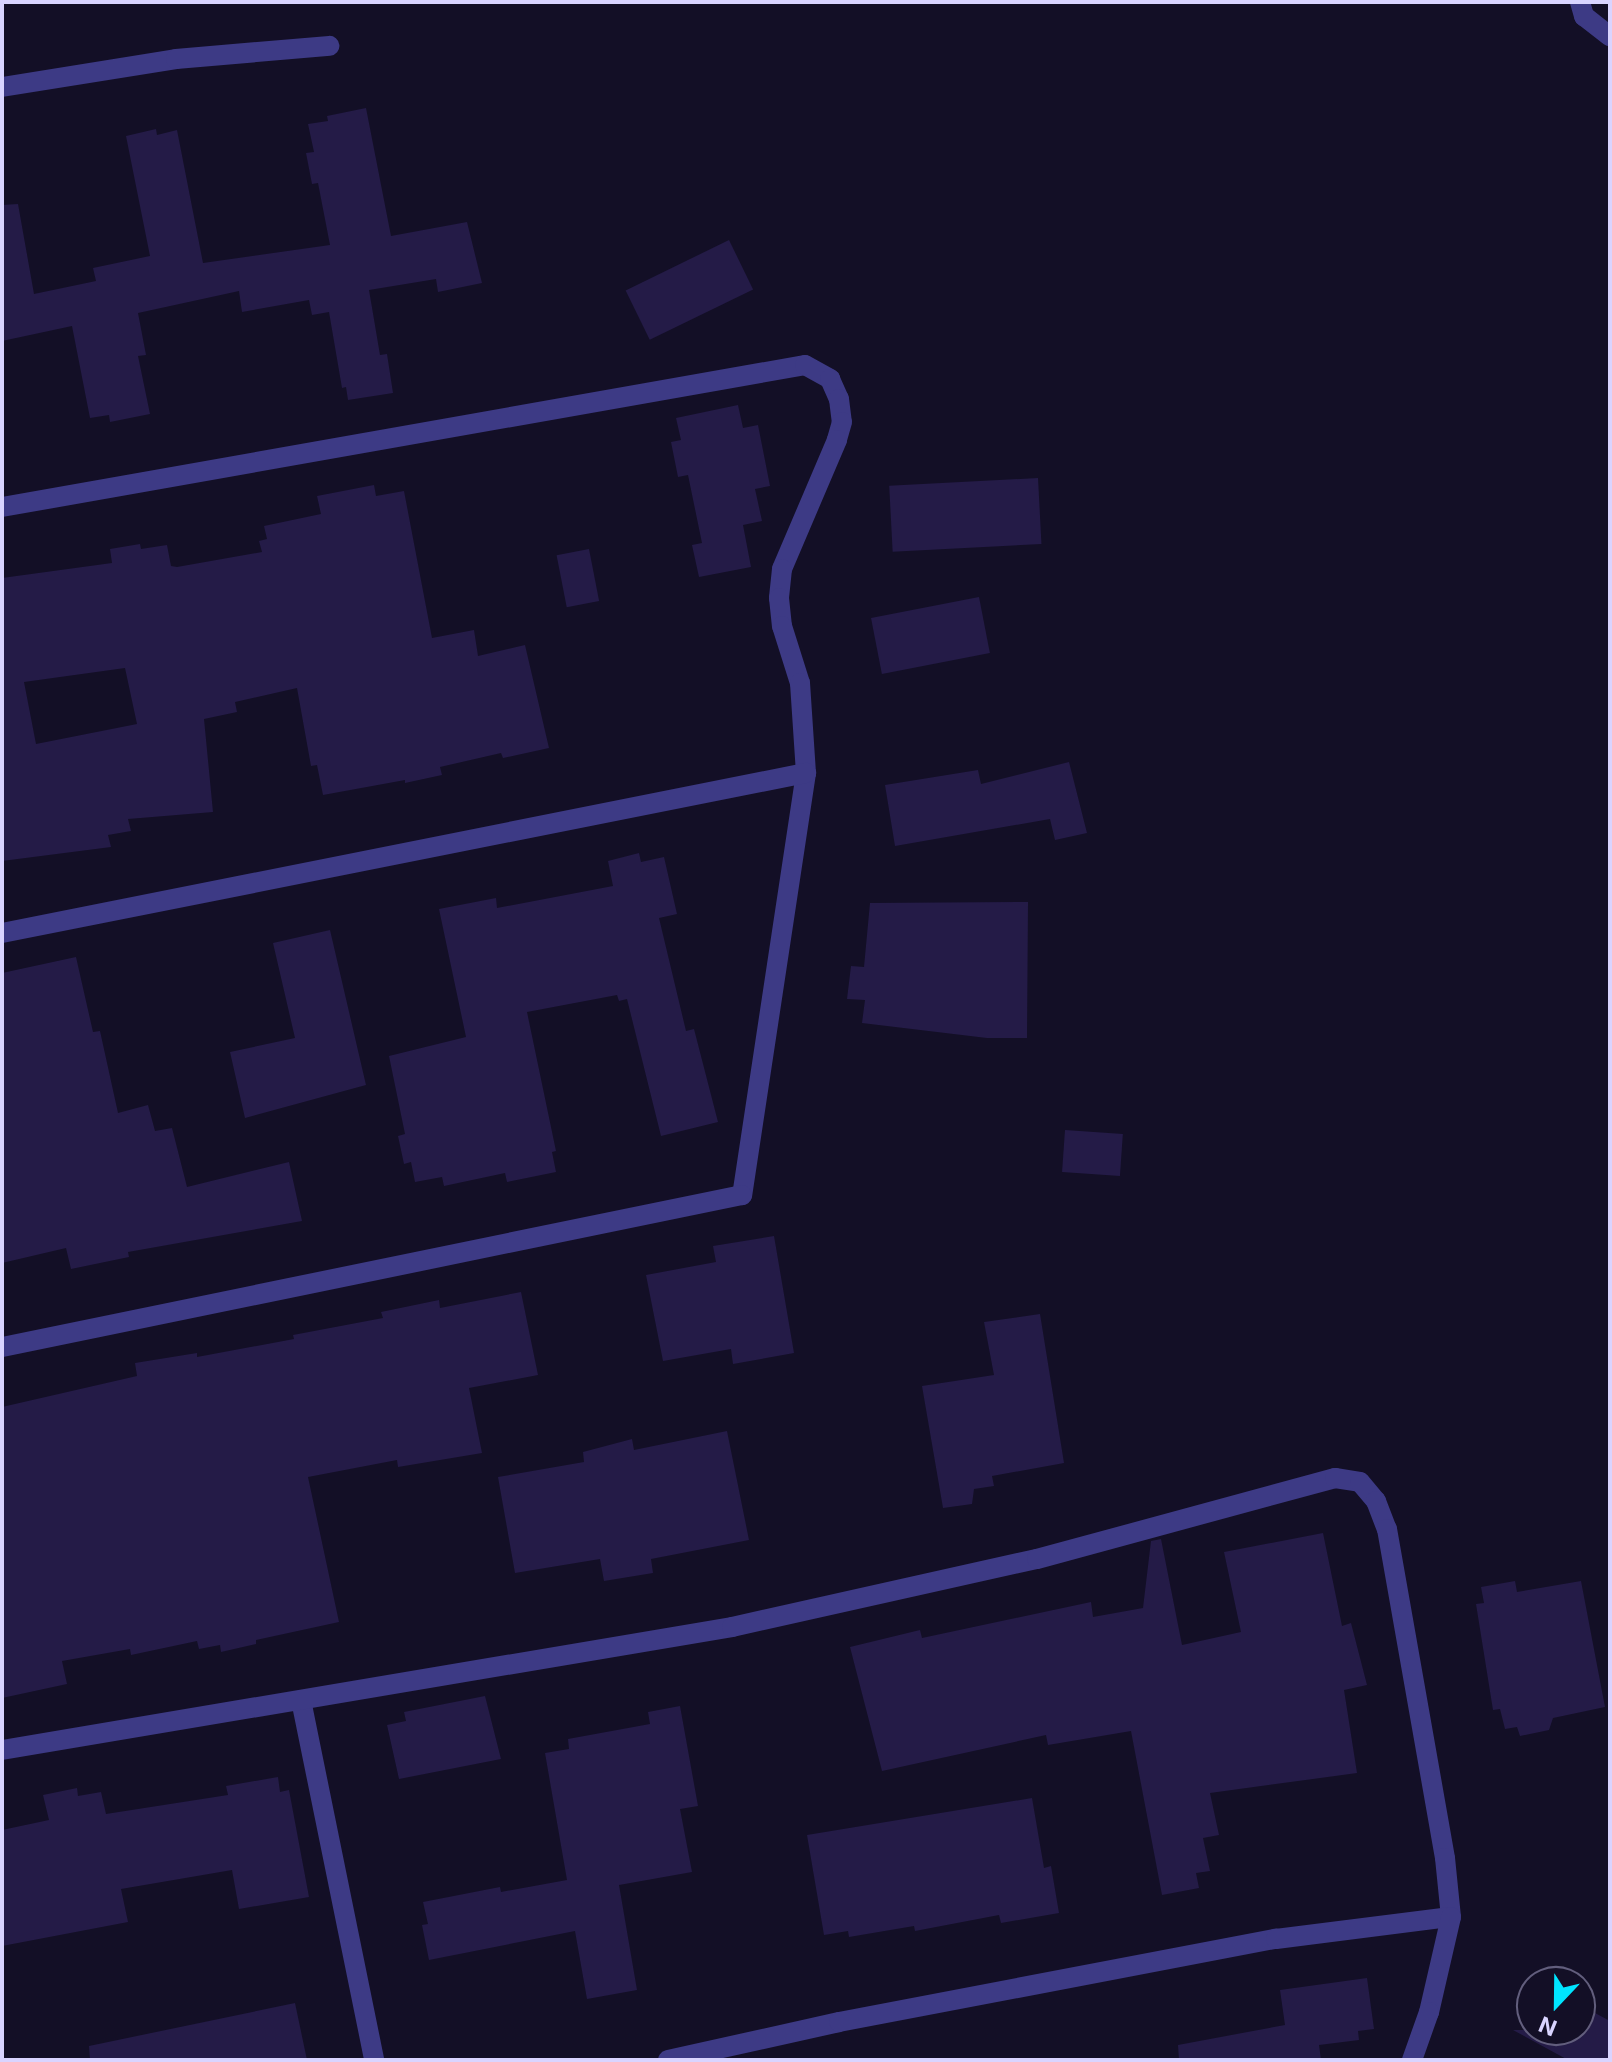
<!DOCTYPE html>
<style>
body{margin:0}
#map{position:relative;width:1612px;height:2062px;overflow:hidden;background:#130f26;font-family:Inter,sans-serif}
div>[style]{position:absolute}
.building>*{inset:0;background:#241b47;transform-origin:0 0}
.minor>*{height:20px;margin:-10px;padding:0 10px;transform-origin:10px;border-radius:10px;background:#3d3a85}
span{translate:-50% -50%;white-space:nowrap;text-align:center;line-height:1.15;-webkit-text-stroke:8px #130f26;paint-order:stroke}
.frame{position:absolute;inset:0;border:4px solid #d9d4ff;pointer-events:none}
.north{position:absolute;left:1516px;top:1966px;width:80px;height:80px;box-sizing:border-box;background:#130f26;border:2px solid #625e7d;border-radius:50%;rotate:202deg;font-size:22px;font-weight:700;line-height:32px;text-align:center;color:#d9d4ff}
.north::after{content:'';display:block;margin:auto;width:28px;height:36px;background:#00e5ff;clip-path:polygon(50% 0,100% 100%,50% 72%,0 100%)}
</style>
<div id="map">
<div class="building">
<i style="clip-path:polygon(366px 108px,391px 236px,467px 222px,482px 283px,438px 292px,436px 279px,369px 290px,380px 355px,387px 354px,393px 393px,348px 400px,346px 387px,342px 388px,329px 312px,312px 315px,309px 300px,242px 312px,239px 291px,138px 313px,146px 355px,138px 356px,150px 414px,110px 422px,109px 415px,90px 418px,72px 326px,2px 341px,2px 205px,18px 204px,34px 294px,96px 281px,93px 268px,150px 256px,126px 136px,156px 129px,157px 135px,177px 130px,203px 263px,330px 245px,318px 183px,312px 184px,306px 153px,314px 152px,308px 124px,328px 121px,327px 116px)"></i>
<i style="left:729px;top:240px;width:55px;height:115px;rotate:64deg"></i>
<i style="clip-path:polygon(738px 405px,743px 428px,758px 425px,770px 486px,755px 489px,762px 521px,743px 525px,751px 567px,699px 577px,692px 545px,702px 543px,688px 475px,678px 477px,671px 442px,681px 440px,676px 418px)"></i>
<i style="left:1038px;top:478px;width:66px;height:149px;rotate:87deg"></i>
<i style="clip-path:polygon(evenodd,374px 485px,376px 496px,404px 491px,432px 638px,474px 630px,478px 656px,525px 645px,549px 748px,503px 758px,501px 753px,440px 767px,442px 775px,405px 783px,405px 780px,323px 795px,317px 765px,311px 766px,297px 688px,235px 702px,237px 712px,204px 719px,213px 812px,128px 819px,131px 831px,108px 835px,111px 847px,2px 861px,2px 578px,112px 563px,110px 549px,140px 544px,141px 549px,167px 545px,171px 566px,177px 567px,262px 552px,259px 541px,267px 539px,264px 526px,321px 514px,317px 496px,374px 485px,125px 668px,137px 724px,36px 744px,24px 682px,125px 668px)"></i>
<i style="left:589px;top:549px;width:53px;height:33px;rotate:79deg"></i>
<i style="left:979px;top:597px;width:57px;height:110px;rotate:79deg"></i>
<i style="clip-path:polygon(1069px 762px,1087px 833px,1055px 840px,1050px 819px,895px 846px,885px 785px,978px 770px,981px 784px)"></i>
<i style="clip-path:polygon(639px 853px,641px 862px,664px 857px,677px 914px,659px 918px,686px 1031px,694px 1029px,718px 1122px,661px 1136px,627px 999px,619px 1001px,617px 995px,527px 1012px,556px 1151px,552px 1152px,556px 1172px,507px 1182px,505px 1173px,444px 1186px,442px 1177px,415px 1182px,411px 1162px,404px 1164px,398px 1136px,405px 1134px,389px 1056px,466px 1037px,439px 909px,496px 898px,497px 908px,613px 886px,608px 861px)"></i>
<i style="clip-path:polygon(1028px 902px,1027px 1038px,987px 1038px,862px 1023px,865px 1000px,847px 999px,851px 966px,864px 967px,870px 903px)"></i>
<i style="clip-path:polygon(330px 930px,366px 1085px,245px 1118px,230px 1052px,295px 1038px,273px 943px)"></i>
<i style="clip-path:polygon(76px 957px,93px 1032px,100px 1031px,118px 1113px,148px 1105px,155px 1131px,172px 1128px,187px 1187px,289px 1162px,302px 1221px,128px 1252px,129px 1257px,71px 1269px,66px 1248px,2px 1263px,2px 973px)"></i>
<i style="left:1065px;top:1130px;width:58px;height:42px;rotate:4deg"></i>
<i style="clip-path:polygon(774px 1236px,794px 1353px,733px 1364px,731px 1349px,663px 1361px,646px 1275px,716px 1262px,713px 1246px)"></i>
<i style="clip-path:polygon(521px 1292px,538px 1375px,469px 1388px,482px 1453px,398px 1467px,397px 1460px,308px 1477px,339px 1622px,256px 1640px,256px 1644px,221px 1652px,220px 1645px,199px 1649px,197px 1641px,131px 1655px,130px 1649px,62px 1661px,67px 1684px,2px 1698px,2px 1407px,137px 1376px,135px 1363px,197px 1353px,197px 1357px,294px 1339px,293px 1335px,383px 1318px,381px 1312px,439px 1300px,440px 1308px)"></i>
<i style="clip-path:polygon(1040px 1314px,1064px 1463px,992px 1476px,994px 1486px,974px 1489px,972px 1504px,943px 1508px,922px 1386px,994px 1375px,984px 1322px)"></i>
<i style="clip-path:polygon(727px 1431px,749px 1540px,651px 1559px,653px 1573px,604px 1581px,600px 1559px,515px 1573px,498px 1477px,584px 1462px,583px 1452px,632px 1439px,634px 1450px)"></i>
<i style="clip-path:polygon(1323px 1533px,1342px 1626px,1351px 1623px,1367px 1685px,1344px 1690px,1357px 1773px,1210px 1793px,1219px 1835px,1203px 1838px,1210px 1871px,1196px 1873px,1199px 1888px,1162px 1895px,1131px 1731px,1048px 1745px,1046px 1735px,882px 1771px,850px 1647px,920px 1630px,922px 1638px,1091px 1602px,1093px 1617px,1143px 1608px,1151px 1541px,1161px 1539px,1182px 1645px,1241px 1632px,1224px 1552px)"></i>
<i style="clip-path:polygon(1515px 1581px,1517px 1592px,1581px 1581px,1605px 1707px,1553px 1718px,1549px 1730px,1520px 1736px,1517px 1727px,1505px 1729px,1500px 1709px,1493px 1710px,1476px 1604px,1484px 1603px,1481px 1587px)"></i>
<i style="clip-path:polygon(485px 1696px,501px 1759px,399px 1779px,387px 1725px,406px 1721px,404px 1712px)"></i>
<i style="clip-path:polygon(680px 1706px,698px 1806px,680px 1809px,692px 1872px,619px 1885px,637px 1990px,587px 1999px,575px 1931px,429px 1960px,422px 1925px,428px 1924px,423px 1902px,500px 1887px,501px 1892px,567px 1880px,545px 1753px,569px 1749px,568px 1739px,650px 1724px,648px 1712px)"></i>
<i style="clip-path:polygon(278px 1777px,280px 1792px,289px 1790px,309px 1897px,239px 1909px,232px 1870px,121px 1889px,128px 1922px,2px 1946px,2px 1830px,49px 1820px,43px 1795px,77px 1788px,78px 1796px,101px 1792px,106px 1814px,228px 1795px,226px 1786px)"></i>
<i style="clip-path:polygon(1032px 1798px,1044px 1868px,1051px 1866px,1059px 1913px,1001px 1923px,999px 1915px,915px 1931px,914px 1926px,849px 1937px,848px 1931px,824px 1935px,807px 1835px)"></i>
<i style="clip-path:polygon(1367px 1978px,1374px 2029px,1358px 2031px,1359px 2040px,1319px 2045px,1321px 2060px,1179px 2060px,1178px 2045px,1285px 2025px,1280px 1990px)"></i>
<i style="clip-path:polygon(295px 2003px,307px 2060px,90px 2060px,89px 2046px)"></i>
<i style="clip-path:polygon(1580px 2005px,1610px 2021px,1610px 2060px,1568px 2060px,1513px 2030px,1580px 2030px)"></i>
</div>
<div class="minor">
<i style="left:1580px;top:2px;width:15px;rotate:74deg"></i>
<i style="left:1584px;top:16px;width:33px;rotate:38deg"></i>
<i style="left:2px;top:87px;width:176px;rotate:-9.1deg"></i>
<i style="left:176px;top:59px;width:154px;rotate:-4.9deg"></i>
<i style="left:2px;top:507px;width:815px;rotate:-10.03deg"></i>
<i style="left:805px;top:365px;width:29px;rotate:29deg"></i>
<i style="left:830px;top:379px;width:22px;rotate:66deg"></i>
<i style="left:839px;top:399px;width:23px;rotate:83deg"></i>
<i style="left:842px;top:422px;width:19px;rotate:106deg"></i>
<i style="left:837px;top:440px;width:140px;rotate:113.1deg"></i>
<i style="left:782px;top:569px;width:29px;rotate:96deg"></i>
<i style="left:779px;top:598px;width:28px;rotate:84deg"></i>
<i style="left:782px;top:626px;width:60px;rotate:72.5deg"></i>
<i style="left:800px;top:683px;width:90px;rotate:86.2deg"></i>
<i style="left:806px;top:773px;width:427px;rotate:98.6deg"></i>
<i style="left:742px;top:1195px;width:755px;rotate:168.39deg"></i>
<i style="left:2px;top:933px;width:820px;rotate:-11.26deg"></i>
<i style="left:301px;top:1700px;width:367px;rotate:78.5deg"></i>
<i style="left:2px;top:1750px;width:740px;rotate:-9.56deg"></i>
<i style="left:732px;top:1627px;width:312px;rotate:-12.6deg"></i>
<i style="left:1037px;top:1559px;width:309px;rotate:-15.2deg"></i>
<i style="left:1335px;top:1478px;width:25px;rotate:9deg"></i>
<i style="left:1360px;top:1482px;width:25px;rotate:50deg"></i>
<i style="left:1376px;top:1501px;width:30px;rotate:69deg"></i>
<i style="left:1387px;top:1529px;width:334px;rotate:80deg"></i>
<i style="left:1445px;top:1858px;width:59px;rotate:84.2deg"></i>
<i style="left:668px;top:2060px;width:175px;rotate:-12.5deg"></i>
<i style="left:839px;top:2022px;width:445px;rotate:-10.8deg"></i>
<i style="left:1276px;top:1939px;width:176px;rotate:-7.2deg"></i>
<i style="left:1451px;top:1917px;width:98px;rotate:103deg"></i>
<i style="left:1429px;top:2012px;width:51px;rotate:109.5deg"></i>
</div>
<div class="frame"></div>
<div class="north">N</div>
</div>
